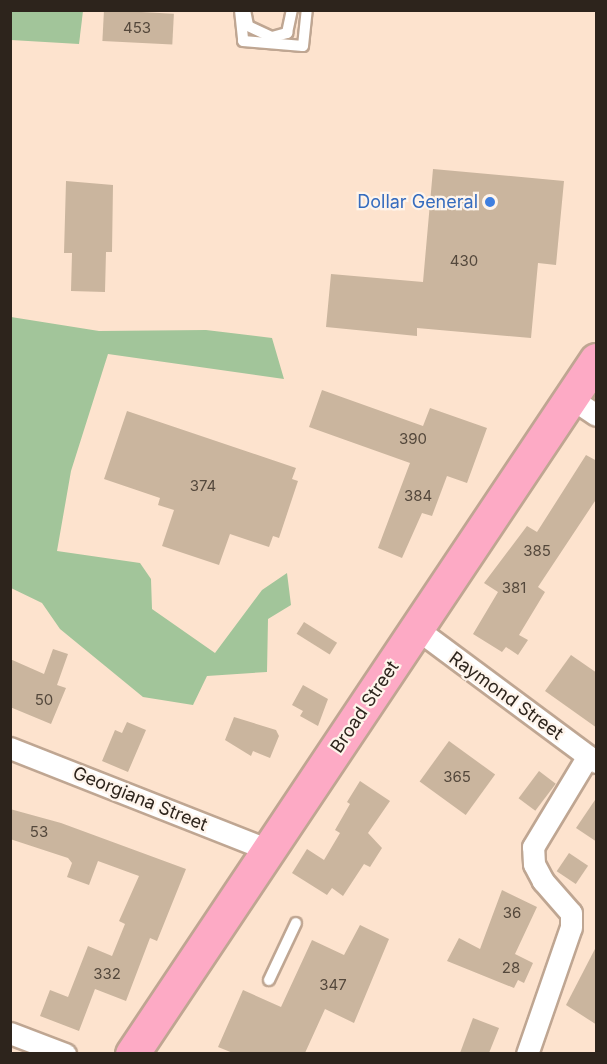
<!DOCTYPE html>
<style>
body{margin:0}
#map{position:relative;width:607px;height:1064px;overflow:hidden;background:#fde3ce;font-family:Inter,sans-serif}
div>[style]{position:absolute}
.green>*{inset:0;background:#a2c59a}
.building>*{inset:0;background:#cab59e;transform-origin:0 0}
.roads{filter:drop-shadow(2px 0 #bfa692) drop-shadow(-2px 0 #bfa692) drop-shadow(0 2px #bfa692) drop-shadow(0 -2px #bfa692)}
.service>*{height:10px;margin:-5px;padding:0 5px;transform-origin:5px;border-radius:5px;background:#fff}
.minor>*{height:21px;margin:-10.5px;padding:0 10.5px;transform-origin:10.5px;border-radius:10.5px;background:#fff}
.primary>*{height:33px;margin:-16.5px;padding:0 16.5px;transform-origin:16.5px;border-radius:16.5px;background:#fdaac5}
.dots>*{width:16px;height:16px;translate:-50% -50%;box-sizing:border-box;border:3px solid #fef4eb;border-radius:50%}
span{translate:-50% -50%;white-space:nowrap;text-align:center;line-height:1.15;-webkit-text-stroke:4.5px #fef4eb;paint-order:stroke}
.number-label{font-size:15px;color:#54483c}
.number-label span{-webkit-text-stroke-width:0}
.shop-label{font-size:18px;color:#366cbe}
.right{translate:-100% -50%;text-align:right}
.street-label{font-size:18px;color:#2d241c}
.frame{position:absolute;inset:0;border:12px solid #2d241c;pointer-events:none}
</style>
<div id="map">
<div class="green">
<i style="clip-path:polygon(10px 11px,83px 11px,79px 44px,11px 40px)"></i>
<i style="clip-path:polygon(11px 317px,99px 331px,206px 330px,272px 338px,284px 379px,108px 354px,71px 471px,57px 551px,140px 563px,151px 579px,152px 609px,215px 653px,262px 590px,287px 573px,291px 605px,268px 619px,267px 672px,207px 676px,193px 705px,143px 697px,60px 629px,42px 603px,11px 588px)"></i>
</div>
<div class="building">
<i style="left:104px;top:10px;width:70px;height:31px;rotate:3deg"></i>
<i style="clip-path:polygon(433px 169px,564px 181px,556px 265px,538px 263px,531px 338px,417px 328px,417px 336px,326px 327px,331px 274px,423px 282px)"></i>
<i style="clip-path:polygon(66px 181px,113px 185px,112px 252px,106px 252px,105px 292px,71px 291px,72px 253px,64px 253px)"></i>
<i style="clip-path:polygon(322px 390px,423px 426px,430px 408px,487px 428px,467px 483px,447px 476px,432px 516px,422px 513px,402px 558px,378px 548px,410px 463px,309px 427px)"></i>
<i style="clip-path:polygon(127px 411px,296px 468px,292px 479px,298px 481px,279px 538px,273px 536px,269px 547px,230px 534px,219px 565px,162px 546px,174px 510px,158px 505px,160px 498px,104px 479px)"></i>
<i style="clip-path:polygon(586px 455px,597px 461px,597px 498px,538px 587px,545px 592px,519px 635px,528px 640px,518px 655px,506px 647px,502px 652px,473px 634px,498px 592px,484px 583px,527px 526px,537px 532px)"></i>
<i style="left:304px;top:622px;width:39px;height:14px;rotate:32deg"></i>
<i style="clip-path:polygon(53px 649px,68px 654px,57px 685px,66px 688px,51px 724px,10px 707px,10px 659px,44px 674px)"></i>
<i style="clip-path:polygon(571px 655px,597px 673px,597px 728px,545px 691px)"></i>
<i style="clip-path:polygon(303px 685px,328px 699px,318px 726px,300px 716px,303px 711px,292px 705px)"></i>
<i style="clip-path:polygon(234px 717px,276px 730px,279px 736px,270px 758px,253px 751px,251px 756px,225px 740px)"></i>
<i style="clip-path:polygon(127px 722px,146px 730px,128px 772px,102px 761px,115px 730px,122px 733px)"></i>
<i style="left:449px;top:741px;width:57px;height:50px;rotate:36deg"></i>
<i style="left:539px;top:771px;width:21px;height:34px;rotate:37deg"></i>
<i style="clip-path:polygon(360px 781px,390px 801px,368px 833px,382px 848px,370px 867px,364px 864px,343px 896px,332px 888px,327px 895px,292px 873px,307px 849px,324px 860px,340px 833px,335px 830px,350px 804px,347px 802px)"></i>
<i style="clip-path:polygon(597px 797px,597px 842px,576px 828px)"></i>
<i style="clip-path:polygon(10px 809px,61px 823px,186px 869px,157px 941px,150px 938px,126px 1001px,95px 989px,79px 1031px,40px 1016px,50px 990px,68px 997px,88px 946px,112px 956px,125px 924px,119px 921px,139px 876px,98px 861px,89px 885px,67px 877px,72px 863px,68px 858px,10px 839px)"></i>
<i style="left:569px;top:853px;width:23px;height:22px;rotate:34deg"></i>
<i style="clip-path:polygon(502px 890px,537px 907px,515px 954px,533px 963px,524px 983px,518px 980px,514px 988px,447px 961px,459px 938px,480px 949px)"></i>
<i style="clip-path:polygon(360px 925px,389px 939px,354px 1023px,325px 1009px,305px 1053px,233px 1053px,218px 1047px,243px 990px,281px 1007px,312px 940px,344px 955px)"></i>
<i style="clip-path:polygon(597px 945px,597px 1025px,566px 1005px)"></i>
<i style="clip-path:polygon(473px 1018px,499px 1028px,489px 1053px,460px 1053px)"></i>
</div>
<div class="roads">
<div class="service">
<i style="left:240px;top:10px;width:31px;rotate:84deg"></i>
<i style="left:243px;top:41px;width:60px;rotate:4.8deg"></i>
<i style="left:303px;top:46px;width:36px;rotate:-84deg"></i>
<i style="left:245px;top:10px;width:16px;rotate:79deg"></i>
<i style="left:248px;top:26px;width:26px;rotate:25deg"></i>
<i style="left:272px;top:37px;width:16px;rotate:-15deg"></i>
<i style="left:287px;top:33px;width:24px;rotate:-78deg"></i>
<i style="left:269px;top:980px;width:63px;rotate:-64.7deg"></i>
</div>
<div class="minor">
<i style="left:571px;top:398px;width:30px;rotate:34deg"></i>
<i style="left:417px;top:629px;width:223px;rotate:36.6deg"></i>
<i style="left:10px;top:748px;width:278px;rotate:21.5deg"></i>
<i style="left:10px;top:1033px;width:59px;rotate:20.9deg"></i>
<i style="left:527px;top:1054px;width:134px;rotate:-70.9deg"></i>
<i style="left:571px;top:927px;width:14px;rotate:-90deg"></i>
<i style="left:571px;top:913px;width:43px;rotate:-131.2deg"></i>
<i style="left:543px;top:881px;width:19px;rotate:-118deg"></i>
<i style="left:534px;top:864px;width:17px;rotate:-93deg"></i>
<i style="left:533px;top:847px;width:106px;rotate:-58.9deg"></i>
</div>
<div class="primary">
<i style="left:132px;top:1054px;width:835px;rotate:-56.23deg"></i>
</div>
</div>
<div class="dots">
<i style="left:490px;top:202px;background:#3f7fe0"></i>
</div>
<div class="number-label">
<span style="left:137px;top:28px">453</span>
<span style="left:464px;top:261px">430</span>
<span style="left:413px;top:439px">390</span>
<span style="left:203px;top:486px">374</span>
<span style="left:418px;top:496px">384</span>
<span style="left:537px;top:551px">385</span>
<span style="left:514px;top:588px">381</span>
<span style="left:44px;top:700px">50</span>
<span style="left:457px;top:777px">365</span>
<span style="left:39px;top:832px">53</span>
<span style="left:512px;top:913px">36</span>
<span style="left:511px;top:968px">28</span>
<span style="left:107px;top:974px">332</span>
<span style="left:333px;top:985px">347</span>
</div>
<div class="shop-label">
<span class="right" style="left:478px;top:202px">Dollar General</span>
</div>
<div class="street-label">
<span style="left:506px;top:696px;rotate:36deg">Raymond Street</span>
<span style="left:365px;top:707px;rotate:-56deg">Broad Street</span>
<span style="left:140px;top:799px;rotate:22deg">Georgiana Street</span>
</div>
<div class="frame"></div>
</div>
